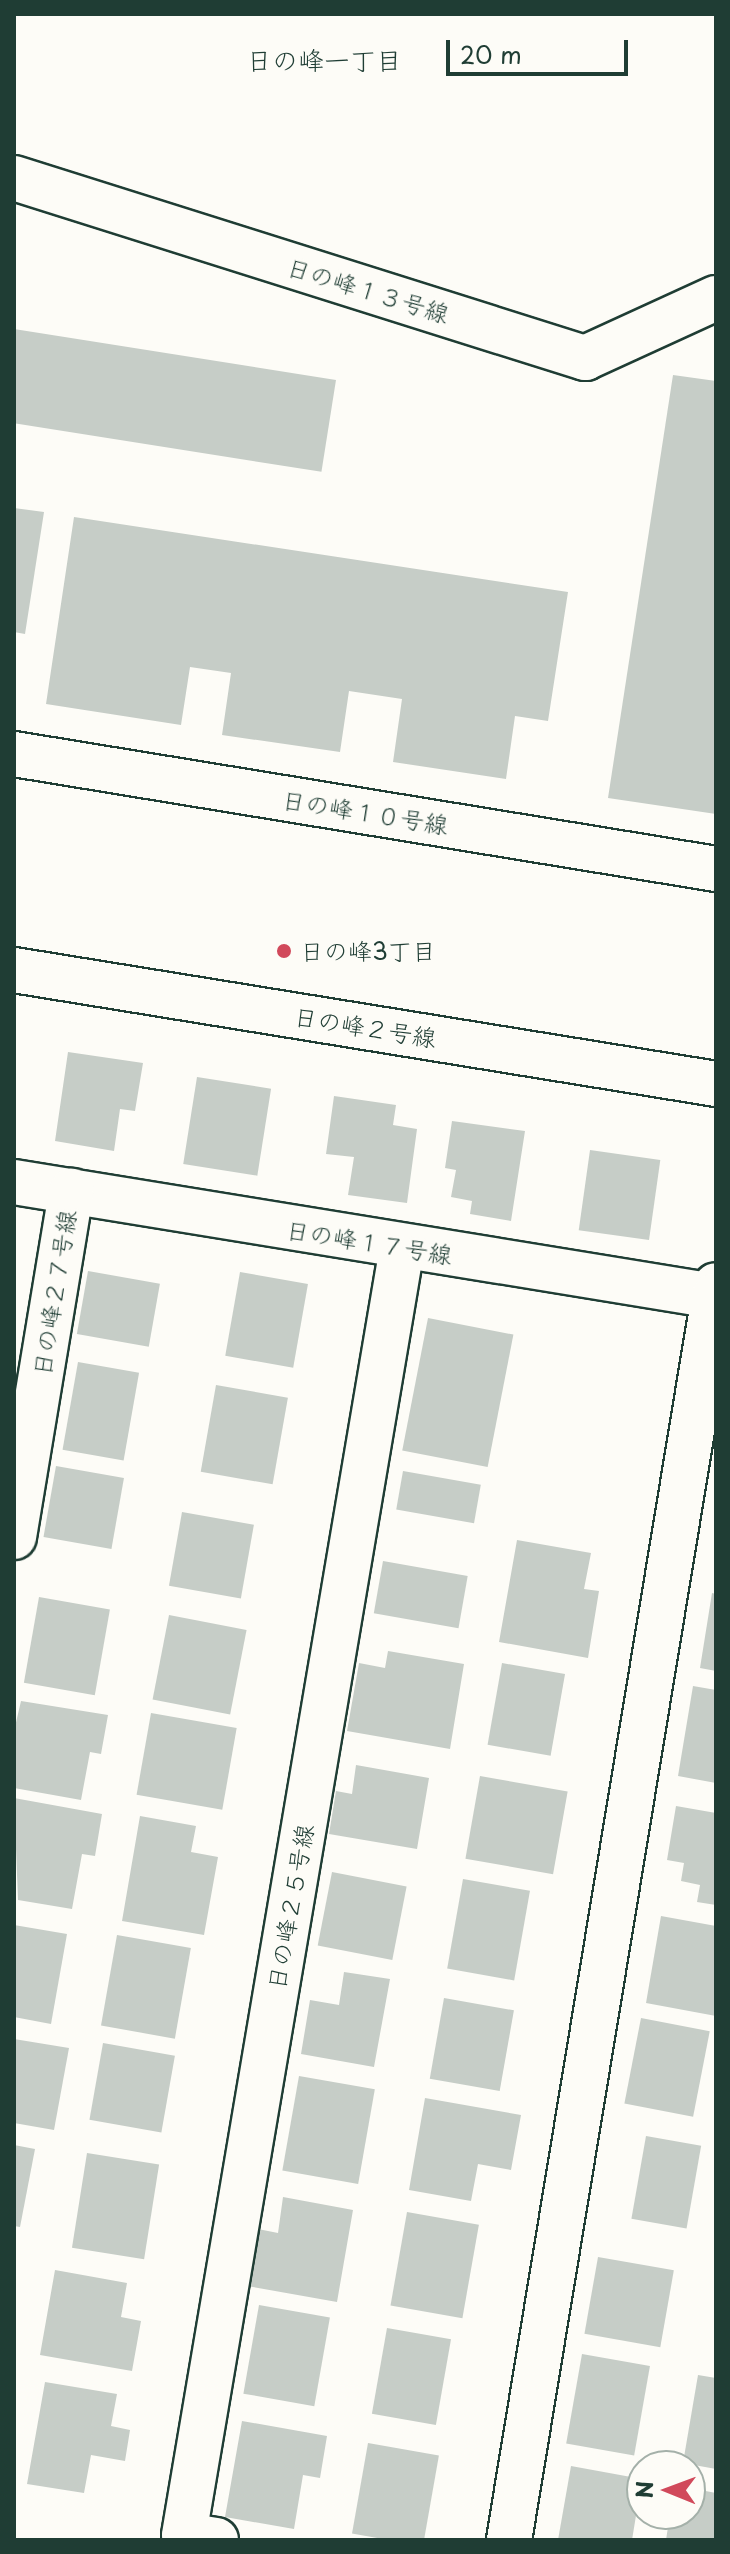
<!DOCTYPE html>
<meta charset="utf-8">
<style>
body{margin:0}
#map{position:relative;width:730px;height:2554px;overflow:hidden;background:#fdfcf7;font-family:"Playpen Sans","Klee One",sans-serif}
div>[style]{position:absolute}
.building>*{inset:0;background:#c6cdc7;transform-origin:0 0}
.roads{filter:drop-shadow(2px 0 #1f3d34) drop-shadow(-2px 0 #1f3d34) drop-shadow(0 2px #1f3d34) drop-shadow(0 -2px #1f3d34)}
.minor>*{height:44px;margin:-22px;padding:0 22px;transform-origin:22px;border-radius:22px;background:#fdfcf7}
.dots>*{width:22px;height:22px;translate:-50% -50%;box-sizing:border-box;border:4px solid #fdfcf7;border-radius:50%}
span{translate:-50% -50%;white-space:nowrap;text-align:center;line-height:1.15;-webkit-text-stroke:6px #fdfcf7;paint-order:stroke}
.street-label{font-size:24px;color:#1f3d34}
.poi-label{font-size:24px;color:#1f3d34}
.left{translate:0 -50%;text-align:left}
.neighbourhood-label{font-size:26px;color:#1f3d34}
.frame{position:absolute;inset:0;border:16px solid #1f3d34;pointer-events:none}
.north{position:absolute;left:626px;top:2450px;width:80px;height:80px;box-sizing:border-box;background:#fdfcf7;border:2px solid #a4b0a9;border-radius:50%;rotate:271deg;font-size:22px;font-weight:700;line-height:32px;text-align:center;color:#1f3d34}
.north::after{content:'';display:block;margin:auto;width:28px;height:36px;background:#d1495b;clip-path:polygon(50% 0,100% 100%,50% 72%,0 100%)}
.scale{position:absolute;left:446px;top:40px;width:182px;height:36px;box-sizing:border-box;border:4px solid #1f3d34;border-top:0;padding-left:10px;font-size:24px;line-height:28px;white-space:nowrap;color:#1f3d34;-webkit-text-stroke:6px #fdfcf7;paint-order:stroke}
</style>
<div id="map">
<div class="building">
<i style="left:14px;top:329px;width:326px;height:93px;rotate:9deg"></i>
<i style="clip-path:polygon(673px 375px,716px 381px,716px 814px,608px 798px)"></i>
<i style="clip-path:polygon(14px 508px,44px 512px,25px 634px,14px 632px)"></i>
<i style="clip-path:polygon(74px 517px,568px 592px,548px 721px,515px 716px,506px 779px,393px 762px,402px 699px,349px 691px,340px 752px,222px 735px,231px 673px,190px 667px,181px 725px,46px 704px)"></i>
<i style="clip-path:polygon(68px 1052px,143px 1063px,135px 1111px,120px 1109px,114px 1151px,55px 1141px)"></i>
<i style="left:197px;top:1077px;width:75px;height:88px;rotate:9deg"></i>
<i style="clip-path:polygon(334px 1096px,396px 1105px,393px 1125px,417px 1129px,407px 1203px,348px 1195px,354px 1157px,326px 1154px)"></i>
<i style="clip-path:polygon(452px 1121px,525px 1131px,511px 1221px,470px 1214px,472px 1201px,451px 1197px,456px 1170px,445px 1168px)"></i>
<i style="left:590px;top:1150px;width:71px;height:81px;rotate:8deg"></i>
<i style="left:88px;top:1271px;width:73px;height:64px;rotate:10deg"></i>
<i style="left:240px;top:1272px;width:69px;height:85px;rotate:10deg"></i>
<i style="left:428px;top:1318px;width:87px;height:135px;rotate:11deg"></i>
<i style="left:78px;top:1362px;width:62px;height:89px;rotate:10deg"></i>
<i style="left:216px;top:1385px;width:73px;height:88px;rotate:10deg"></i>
<i style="left:56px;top:1466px;width:69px;height:72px;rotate:10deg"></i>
<i style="left:403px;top:1471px;width:79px;height:39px;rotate:10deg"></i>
<i style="left:182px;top:1512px;width:73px;height:75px;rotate:10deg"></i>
<i style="clip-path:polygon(517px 1540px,591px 1553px,584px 1589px,599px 1591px,588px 1658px,499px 1642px)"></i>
<i style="left:383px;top:1561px;width:86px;height:53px;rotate:10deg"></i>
<i style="clip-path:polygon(712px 1593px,716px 1594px,716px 1671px,700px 1668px)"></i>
<i style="left:39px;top:1597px;width:72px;height:87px;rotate:10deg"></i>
<i style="left:169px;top:1615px;width:79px;height:86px;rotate:11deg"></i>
<i style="clip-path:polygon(388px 1651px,464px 1664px,450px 1749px,347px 1731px,359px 1663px,385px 1668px)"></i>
<i style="left:502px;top:1663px;width:64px;height:83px;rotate:10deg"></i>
<i style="clip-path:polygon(693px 1686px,716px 1690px,716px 1783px,678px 1776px)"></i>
<i style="clip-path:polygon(21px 1701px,108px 1715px,101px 1754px,90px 1752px,81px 1800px,14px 1788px,14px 1731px)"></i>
<i style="left:151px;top:1713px;width:87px;height:83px;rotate:10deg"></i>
<i style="clip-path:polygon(356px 1765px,429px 1778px,417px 1849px,329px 1834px,336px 1791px,352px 1794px)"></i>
<i style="left:480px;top:1776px;width:89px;height:84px;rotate:10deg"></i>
<i style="clip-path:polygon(14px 1798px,102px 1814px,95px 1856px,82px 1854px,72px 1909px,18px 1900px)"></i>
<i style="clip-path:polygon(676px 1806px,716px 1813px,716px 1905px,697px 1902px,700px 1885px,681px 1881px,684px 1863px,667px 1860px)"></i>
<i style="clip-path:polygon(140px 1816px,196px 1826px,191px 1852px,218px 1857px,204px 1935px,122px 1921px)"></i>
<i style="left:332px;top:1872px;width:76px;height:75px;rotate:11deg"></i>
<i style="left:463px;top:1879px;width:68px;height:91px;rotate:10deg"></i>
<i style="clip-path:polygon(661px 1916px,716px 1926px,716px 2016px,646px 2003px)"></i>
<i style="clip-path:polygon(14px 1925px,67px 1934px,51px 2024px,14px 2017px)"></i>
<i style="left:117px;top:1935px;width:75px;height:92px;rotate:10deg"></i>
<i style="clip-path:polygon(344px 1972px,390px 1979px,374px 2067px,301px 2054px,310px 2000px,339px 2005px)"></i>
<i style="left:444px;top:1998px;width:71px;height:82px;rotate:10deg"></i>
<i style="left:641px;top:2018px;width:70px;height:87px;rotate:11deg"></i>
<i style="clip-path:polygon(14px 2039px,69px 2048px,54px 2130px,14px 2123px)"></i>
<i style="left:103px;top:2043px;width:73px;height:78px;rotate:10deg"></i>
<i style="left:299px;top:2076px;width:77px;height:96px;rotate:10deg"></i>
<i style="clip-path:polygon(425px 2098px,521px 2115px,511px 2170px,478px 2164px,471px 2201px,409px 2190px)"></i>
<i style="left:646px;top:2136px;width:56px;height:84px;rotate:10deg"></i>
<i style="clip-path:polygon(14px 2145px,35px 2149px,20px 2227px,14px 2226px)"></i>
<i style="left:87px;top:2153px;width:73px;height:96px;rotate:9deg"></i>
<i style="clip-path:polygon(283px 2197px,353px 2210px,337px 2302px,247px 2286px,258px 2229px,278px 2233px)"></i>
<i style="left:407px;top:2212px;width:73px;height:95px;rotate:10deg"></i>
<i style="left:598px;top:2257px;width:77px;height:78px;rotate:10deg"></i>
<i style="clip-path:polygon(55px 2270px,127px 2283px,121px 2317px,141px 2321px,132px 2371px,40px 2355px)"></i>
<i style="left:259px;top:2305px;width:72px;height:90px;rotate:10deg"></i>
<i style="left:387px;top:2328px;width:65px;height:87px;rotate:10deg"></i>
<i style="left:582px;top:2354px;width:69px;height:91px;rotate:10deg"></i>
<i style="clip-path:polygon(698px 2375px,716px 2378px,716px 2469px,683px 2463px)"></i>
<i style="clip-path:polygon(45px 2382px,117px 2394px,111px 2426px,130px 2430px,125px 2461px,91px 2455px,84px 2493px,27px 2484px)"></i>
<i style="clip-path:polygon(242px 2421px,327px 2436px,320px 2478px,303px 2475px,294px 2529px,225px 2517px)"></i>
<i style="left:368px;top:2443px;width:72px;height:92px;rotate:10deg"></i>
<i style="clip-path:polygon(571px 2466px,642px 2479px,632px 2540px,558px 2540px)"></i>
<i style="clip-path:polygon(690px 2488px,716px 2493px,716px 2540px,666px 2540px,670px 2514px,690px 2514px)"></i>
</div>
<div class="roads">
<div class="minor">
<i style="left:14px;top:178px;width:599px;rotate:17.5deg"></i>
<i style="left:585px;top:358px;width:144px;rotate:-24.6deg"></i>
<i style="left:14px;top:754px;width:711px;rotate:9.3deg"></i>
<i style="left:14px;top:970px;width:711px;rotate:9.22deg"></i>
<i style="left:14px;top:1182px;width:709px;rotate:9.25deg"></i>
<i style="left:714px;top:1296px;width:11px;rotate:-80deg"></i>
<i style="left:14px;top:1537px;width:351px;rotate:-80.6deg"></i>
<i style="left:216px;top:2540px;width:32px;rotate:-171deg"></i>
<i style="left:184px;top:2535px;width:1305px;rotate:-80.39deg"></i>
<i style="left:509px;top:2540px;width:1261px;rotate:-80.64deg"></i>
</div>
</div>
<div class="dots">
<i style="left:284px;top:951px;background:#d1495b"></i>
</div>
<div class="street-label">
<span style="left:368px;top:290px;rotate:17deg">日の峰１３号線</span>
<span style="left:365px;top:812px;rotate:9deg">日の峰１０号線</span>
<span style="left:365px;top:1027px;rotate:9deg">日の峰２号線</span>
<span style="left:369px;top:1242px;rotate:9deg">日の峰１７号線</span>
<span style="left:54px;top:1293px;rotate:-81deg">日の峰２７号線</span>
<span style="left:290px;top:1907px;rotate:-80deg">日の峰２５号線</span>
</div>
<div class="poi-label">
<span class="left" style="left:300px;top:951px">日の峰3丁目</span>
</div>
<div class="neighbourhood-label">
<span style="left:324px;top:60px">日の峰一丁目</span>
</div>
<div class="frame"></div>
<div class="north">N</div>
<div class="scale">20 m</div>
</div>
